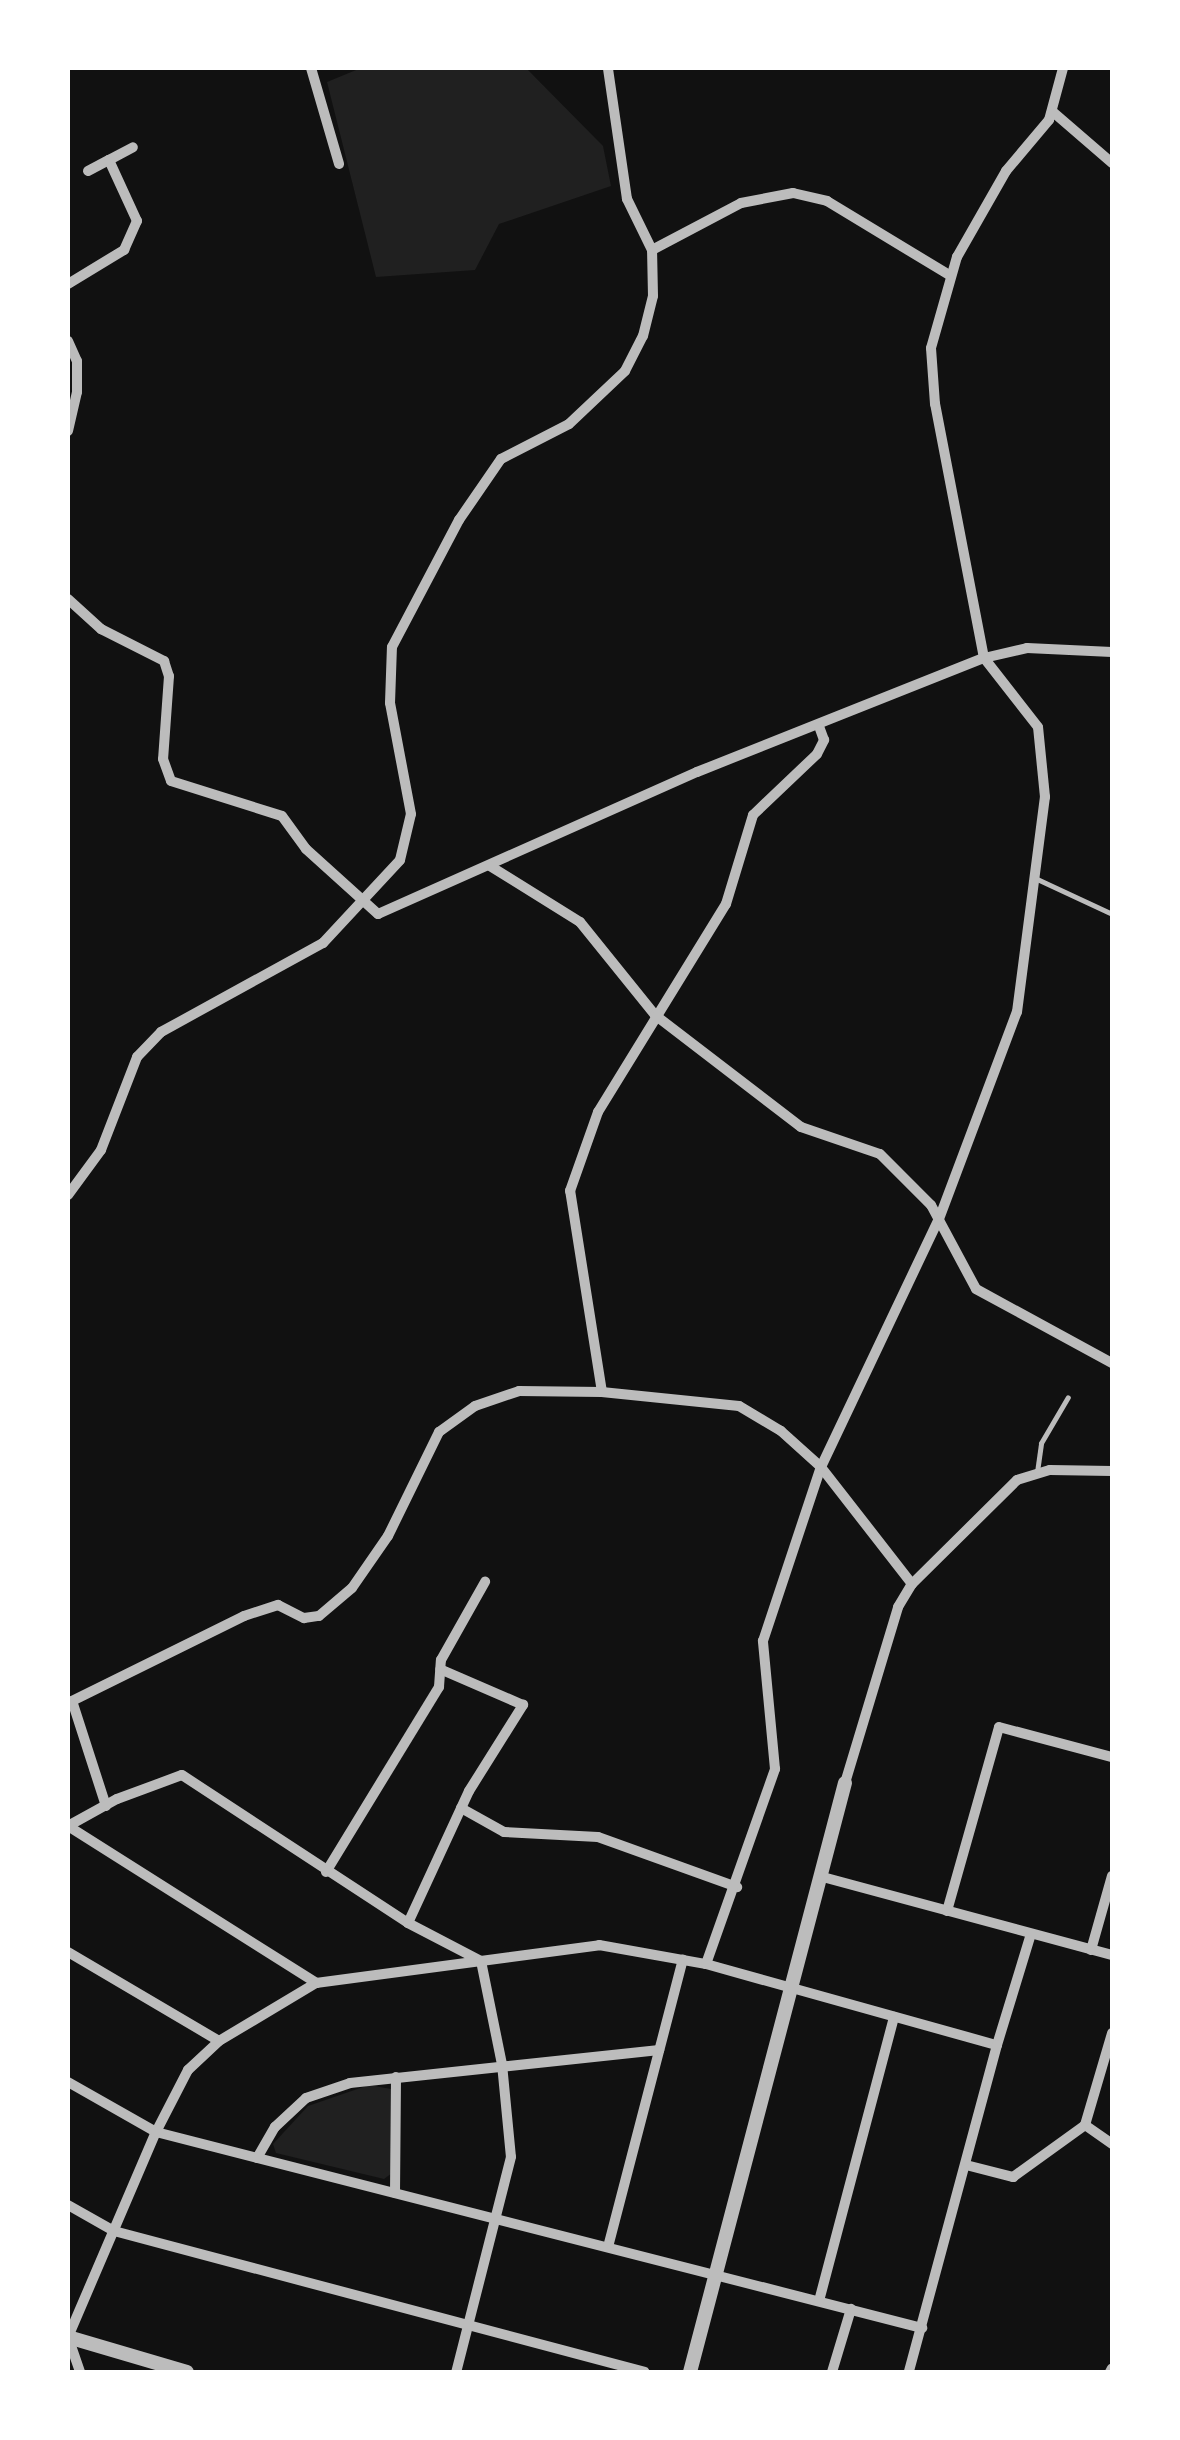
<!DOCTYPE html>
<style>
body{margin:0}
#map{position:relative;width:1180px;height:2440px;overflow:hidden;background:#111;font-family:Raleway,sans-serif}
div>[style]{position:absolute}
.green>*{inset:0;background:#202020}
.service>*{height:5px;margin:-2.5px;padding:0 2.5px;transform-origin:2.5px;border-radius:2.5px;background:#bcbcbc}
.minor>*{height:10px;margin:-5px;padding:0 5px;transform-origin:5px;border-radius:5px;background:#bcbcbc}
.tertiary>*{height:14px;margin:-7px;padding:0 7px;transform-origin:7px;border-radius:7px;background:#bcbcbc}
span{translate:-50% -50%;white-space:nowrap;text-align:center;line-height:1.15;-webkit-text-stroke:9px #fff;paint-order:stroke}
.frame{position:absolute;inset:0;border:70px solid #fff;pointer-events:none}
</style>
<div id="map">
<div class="green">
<i style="clip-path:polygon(361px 68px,526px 68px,603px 146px,611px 186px,499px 224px,475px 270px,376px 277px,327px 82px)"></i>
<i style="clip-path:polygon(369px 2085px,391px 2089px,392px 2173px,384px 2179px,276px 2153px,273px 2144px,308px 2106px)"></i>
</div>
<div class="service">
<i style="left:1037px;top:879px;width:83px;rotate:25deg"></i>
<i style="left:1037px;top:1472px;width:29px;rotate:-82deg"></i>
<i style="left:1041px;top:1443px;width:53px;rotate:-59.6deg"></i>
</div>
<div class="minor">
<i style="left:311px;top:68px;width:100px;rotate:73.7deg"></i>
<i style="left:1053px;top:112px;width:78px;rotate:40.8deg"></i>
<i style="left:88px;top:171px;width:24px;rotate:-28deg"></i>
<i style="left:652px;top:250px;width:101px;rotate:-27.8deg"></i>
<i style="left:741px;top:203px;width:53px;rotate:-10.9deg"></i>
<i style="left:793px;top:193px;width:35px;rotate:13deg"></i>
<i style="left:827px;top:201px;width:143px;rotate:31.2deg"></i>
<i style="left:68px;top:284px;width:66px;rotate:-31.3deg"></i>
<i style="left:124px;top:250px;width:32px;rotate:-66deg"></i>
<i style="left:137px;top:221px;width:67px;rotate:-114.7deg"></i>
<i style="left:109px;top:160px;width:27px;rotate:-28deg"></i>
<i style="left:68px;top:341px;width:22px;rotate:66deg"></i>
<i style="left:77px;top:361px;width:31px;rotate:90deg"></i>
<i style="left:77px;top:392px;width:40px;rotate:103deg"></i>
<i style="left:68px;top:599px;width:45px;rotate:42.3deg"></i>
<i style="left:101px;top:629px;width:71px;rotate:26.9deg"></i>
<i style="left:164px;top:661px;width:16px;rotate:72deg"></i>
<i style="left:169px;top:676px;width:83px;rotate:94.1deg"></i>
<i style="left:163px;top:759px;width:23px;rotate:70deg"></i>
<i style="left:171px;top:781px;width:116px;rotate:17.5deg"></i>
<i style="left:282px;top:816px;width:41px;rotate:54deg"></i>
<i style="left:306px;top:849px;width:97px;rotate:42.1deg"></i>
<i style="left:378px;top:914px;width:349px;rotate:-24deg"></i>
<i style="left:697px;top:772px;width:309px;rotate:-21.7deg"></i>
<i style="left:984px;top:658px;width:44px;rotate:-13.1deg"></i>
<i style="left:1027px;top:648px;width:85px;rotate:2.7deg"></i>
<i style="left:490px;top:866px;width:106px;rotate:31.9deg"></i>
<i style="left:580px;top:922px;width:119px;rotate:51.1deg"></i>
<i style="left:655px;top:1015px;width:184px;rotate:37.5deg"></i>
<i style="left:801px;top:1127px;width:83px;rotate:18.9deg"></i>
<i style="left:880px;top:1154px;width:72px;rotate:45deg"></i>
<i style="left:931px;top:1205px;width:95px;rotate:61.8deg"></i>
<i style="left:976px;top:1289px;width:155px;rotate:28.6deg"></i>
<i style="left:68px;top:1195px;width:56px;rotate:-53.7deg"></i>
<i style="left:101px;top:1150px;width:100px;rotate:-68.8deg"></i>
<i style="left:137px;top:1057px;width:35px;rotate:-46deg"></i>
<i style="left:161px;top:1032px;width:185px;rotate:-28.8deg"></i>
<i style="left:323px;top:943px;width:113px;rotate:-47.1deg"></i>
<i style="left:400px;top:860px;width:47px;rotate:-76.6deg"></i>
<i style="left:411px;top:814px;width:113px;rotate:-100.7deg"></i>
<i style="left:390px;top:703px;width:56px;rotate:-88deg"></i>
<i style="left:392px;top:647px;width:144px;rotate:-62.2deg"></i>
<i style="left:459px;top:520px;width:74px;rotate:-55.5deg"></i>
<i style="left:501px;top:459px;width:76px;rotate:-27.2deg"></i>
<i style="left:569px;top:424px;width:77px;rotate:-43.4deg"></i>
<i style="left:625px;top:371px;width:39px;rotate:-63deg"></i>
<i style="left:643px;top:336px;width:41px;rotate:-76deg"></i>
<i style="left:653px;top:296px;width:46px;rotate:-91.2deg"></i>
<i style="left:652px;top:250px;width:57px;rotate:-116.1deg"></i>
<i style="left:627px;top:199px;width:132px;rotate:-98.3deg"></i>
<i style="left:912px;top:1584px;width:148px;rotate:-127.9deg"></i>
<i style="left:821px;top:1467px;width:275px;rotate:-64.6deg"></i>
<i style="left:939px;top:1219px;width:221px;rotate:-69.4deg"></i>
<i style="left:1017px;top:1012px;width:217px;rotate:-82.6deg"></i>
<i style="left:1045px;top:797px;width:70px;rotate:-95.7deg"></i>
<i style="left:1038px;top:727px;width:88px;rotate:-128deg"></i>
<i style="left:984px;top:658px;width:259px;rotate:-100.9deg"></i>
<i style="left:935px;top:404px;width:56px;rotate:-94.1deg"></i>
<i style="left:931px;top:348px;width:95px;rotate:-74.1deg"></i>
<i style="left:957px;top:257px;width:99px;rotate:-60.3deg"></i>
<i style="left:1006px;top:171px;width:67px;rotate:-49.9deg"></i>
<i style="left:1049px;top:120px;width:54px;rotate:-74.9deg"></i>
<i style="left:845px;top:1783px;width:184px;rotate:-73.2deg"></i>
<i style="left:898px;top:1607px;width:27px;rotate:-59deg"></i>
<i style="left:912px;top:1584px;width:148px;rotate:-44.7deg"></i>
<i style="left:1017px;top:1480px;width:34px;rotate:-17deg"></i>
<i style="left:1050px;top:1470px;width:62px;rotate:0.9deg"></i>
<i style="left:106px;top:1806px;width:110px;rotate:-107.9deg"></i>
<i style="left:72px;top:1701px;width:192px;rotate:-26.3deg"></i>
<i style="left:244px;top:1616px;width:36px;rotate:-18deg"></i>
<i style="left:278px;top:1605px;width:29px;rotate:27deg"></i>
<i style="left:304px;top:1618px;width:15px;rotate:-8deg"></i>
<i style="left:319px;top:1616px;width:43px;rotate:-40.3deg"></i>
<i style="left:352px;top:1588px;width:63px;rotate:-55.3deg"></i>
<i style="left:388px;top:1536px;width:116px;rotate:-63.9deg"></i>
<i style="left:439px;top:1432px;width:44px;rotate:-35.8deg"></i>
<i style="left:475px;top:1406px;width:46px;rotate:-18.8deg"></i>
<i style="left:519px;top:1391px;width:83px;rotate:0.7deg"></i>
<i style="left:461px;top:1808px;width:49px;rotate:29.2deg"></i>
<i style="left:504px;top:1832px;width:94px;rotate:3deg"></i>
<i style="left:598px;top:1837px;width:148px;rotate:19.8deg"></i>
<i style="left:68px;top:1826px;width:56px;rotate:-28.9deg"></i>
<i style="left:117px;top:1799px;width:69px;rotate:-20.3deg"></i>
<i style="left:182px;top:1775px;width:270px;rotate:33.2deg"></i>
<i style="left:408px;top:1923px;width:82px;rotate:27.5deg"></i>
<i style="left:481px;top:1961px;width:105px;rotate:78.5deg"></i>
<i style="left:502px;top:2064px;width:93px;rotate:84.5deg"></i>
<i style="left:511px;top:2157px;width:222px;rotate:104.3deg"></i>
<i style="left:68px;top:1826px;width:294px;rotate:32.3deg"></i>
<i style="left:326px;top:1872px;width:217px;rotate:-58.6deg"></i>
<i style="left:439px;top:1687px;width:27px;rotate:-86deg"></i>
<i style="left:441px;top:1660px;width:90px;rotate:-60.6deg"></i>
<i style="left:819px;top:1876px;width:303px;rotate:15.1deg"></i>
<i style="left:947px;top:1911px;width:191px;rotate:-74.2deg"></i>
<i style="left:999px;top:1727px;width:117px;rotate:14.9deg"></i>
<i style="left:408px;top:1923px;width:145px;rotate:-65.2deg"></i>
<i style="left:469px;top:1791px;width:102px;rotate:-57.9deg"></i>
<i style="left:523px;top:1705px;width:90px;rotate:-156.6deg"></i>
<i style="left:1091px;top:1950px;width:77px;rotate:-74.2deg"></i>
<i style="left:68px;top:1952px;width:175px;rotate:30.5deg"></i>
<i style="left:706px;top:1964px;width:207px;rotate:-70.5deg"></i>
<i style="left:775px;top:1769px;width:129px;rotate:-95.4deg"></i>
<i style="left:763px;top:1641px;width:183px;rotate:-71.6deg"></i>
<i style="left:821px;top:1467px;width:54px;rotate:-138deg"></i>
<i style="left:781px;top:1431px;width:49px;rotate:-149.2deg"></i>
<i style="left:739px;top:1406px;width:138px;rotate:-174.2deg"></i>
<i style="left:602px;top:1392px;width:204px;rotate:-99deg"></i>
<i style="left:570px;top:1191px;width:84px;rotate:-70.5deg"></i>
<i style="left:598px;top:1112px;width:244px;rotate:-58.4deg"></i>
<i style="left:726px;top:904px;width:93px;rotate:-73.1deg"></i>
<i style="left:753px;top:815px;width:88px;rotate:-43.6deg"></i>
<i style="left:817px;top:754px;width:16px;rotate:-63deg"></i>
<i style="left:824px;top:740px;width:15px;rotate:-110deg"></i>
<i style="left:997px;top:2045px;width:116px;rotate:-73deg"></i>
<i style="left:68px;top:2082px;width:101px;rotate:29.6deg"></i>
<i style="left:156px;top:2132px;width:791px;rotate:14.35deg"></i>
<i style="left:1085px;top:2125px;width:33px;rotate:35deg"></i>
<i style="left:257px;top:2158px;width:36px;rotate:-60deg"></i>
<i style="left:275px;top:2127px;width:42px;rotate:-43.1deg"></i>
<i style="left:306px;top:2098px;width:46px;rotate:-18.8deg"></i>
<i style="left:350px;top:2083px;width:311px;rotate:-6.1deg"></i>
<i style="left:966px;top:2165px;width:49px;rotate:14.3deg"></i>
<i style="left:1013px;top:2177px;width:89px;rotate:-35.8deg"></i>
<i style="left:1085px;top:2125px;width:96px;rotate:-73.6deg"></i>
<i style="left:395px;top:2193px;width:116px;rotate:-89.5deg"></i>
<i style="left:68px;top:2205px;width:53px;rotate:29.5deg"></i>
<i style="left:114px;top:2231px;width:549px;rotate:14.87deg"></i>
<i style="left:608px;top:2247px;width:297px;rotate:-75.4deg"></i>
<i style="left:819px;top:2301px;width:294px;rotate:-75.2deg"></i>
<i style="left:68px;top:2337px;width:223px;rotate:-66.8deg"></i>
<i style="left:156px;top:2132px;width:70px;rotate:-62.7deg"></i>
<i style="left:188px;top:2070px;width:42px;rotate:-43.1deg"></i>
<i style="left:219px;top:2041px;width:113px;rotate:-30.9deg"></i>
<i style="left:316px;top:1983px;width:286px;rotate:-7.6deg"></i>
<i style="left:599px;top:1945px;width:109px;rotate:10.1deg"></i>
<i style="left:706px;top:1964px;width:302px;rotate:15.6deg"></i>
<i style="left:997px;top:2045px;width:339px;rotate:105.1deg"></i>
<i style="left:68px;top:2337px;width:37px;rotate:71deg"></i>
<i style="left:832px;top:2372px;width:66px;rotate:-73.2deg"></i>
<i style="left:1110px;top:2372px;width:4px;rotate:-63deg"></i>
</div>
<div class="tertiary">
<i style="left:68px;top:2337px;width:124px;rotate:16.4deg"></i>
<i style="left:690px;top:2372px;width:609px;rotate:-75.26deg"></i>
</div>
<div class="frame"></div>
</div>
